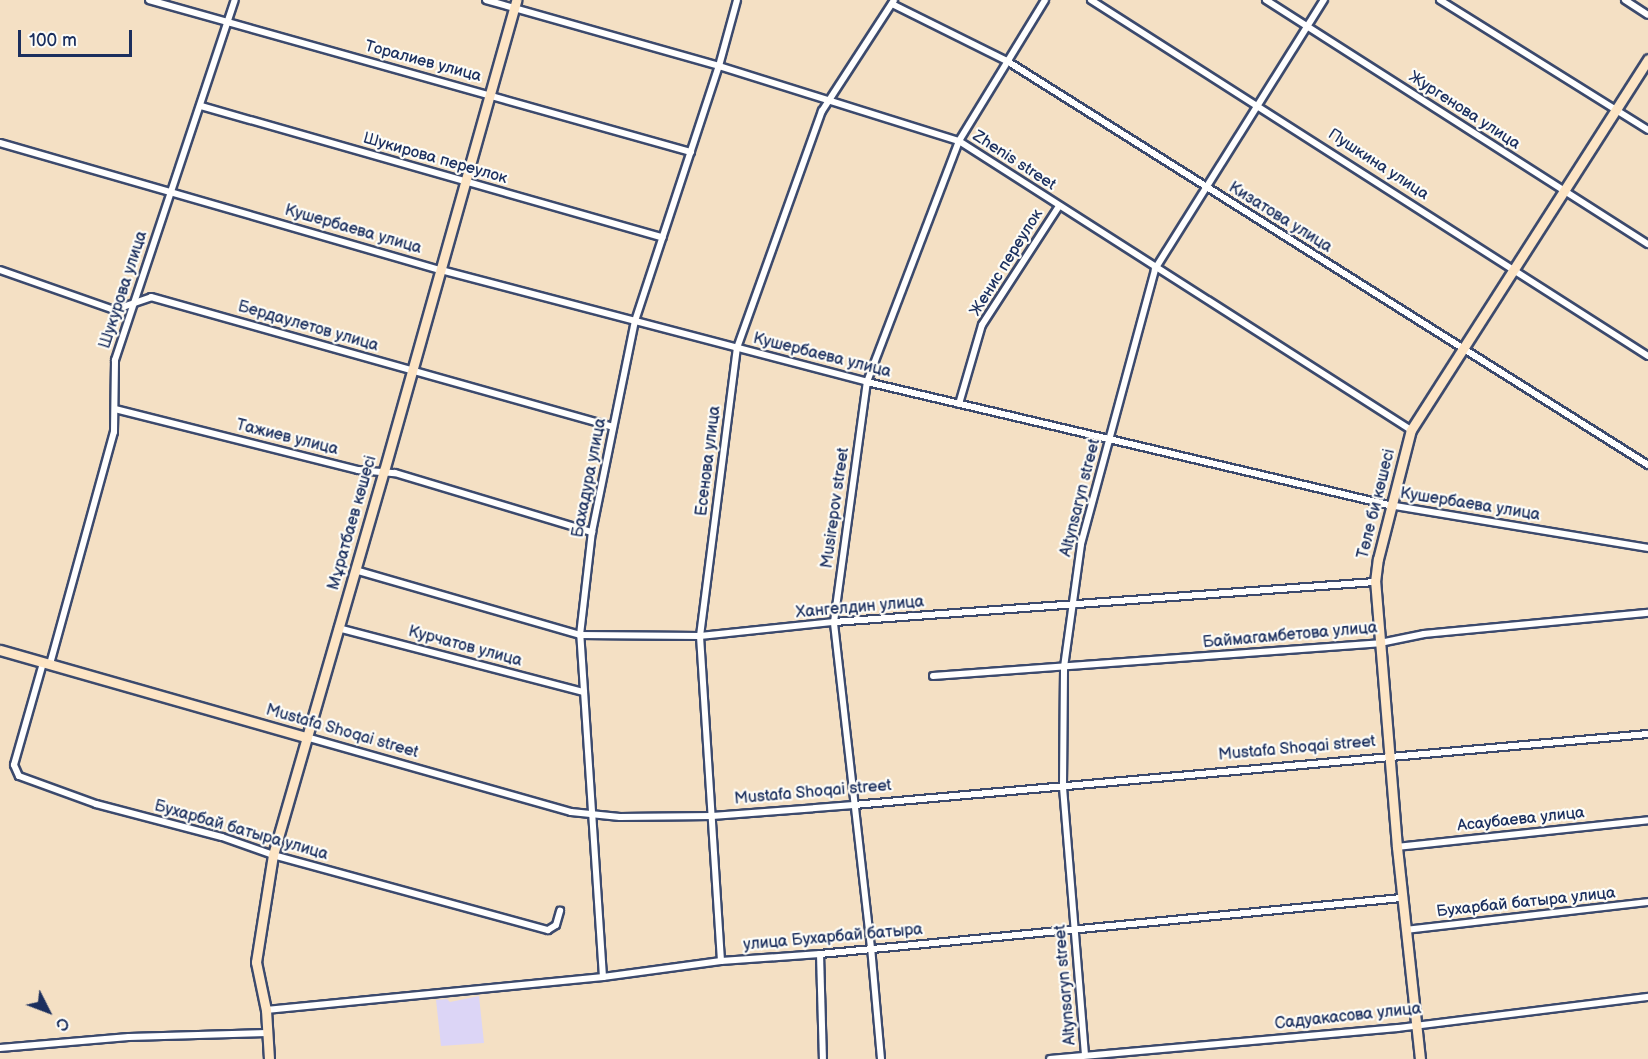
<!DOCTYPE html>
<meta charset="utf-8">
<style>
body{margin:0}
#map{position:relative;width:1648px;height:1059px;overflow:hidden;background:#f4e0c4;font-family:"Balsamiq Sans",sans-serif}
div>[style]{position:absolute}
.built>*{inset:0;background:#dcd5f6}
.roads{filter:drop-shadow(2px 0 #3c4a6d) drop-shadow(-2px 0 #3c4a6d) drop-shadow(0 2px #3c4a6d) drop-shadow(0 -2px #3c4a6d)}
.street>*{height:6px;margin:-3px;padding:0 3px;transform-origin:3px;border-radius:3px;background:#fff}
.secondary>*{height:9px;margin:-4.5px;padding:0 4.5px;transform-origin:4.5px;border-radius:4.5px;background:#fde5c5}
span{translate:-50% -50%;white-space:nowrap;text-align:center;line-height:1.15;-webkit-text-stroke:4.5px #fdfcf7;paint-order:stroke}
.street-label{font-size:16px;color:#1b2f5e}
.north{position:absolute;left:18px;top:981px;width:60px;height:60px;-webkit-text-stroke:4px #fdfcf7;paint-order:stroke;rotate:132deg;font-size:16px;font-weight:700;line-height:24px;text-align:center;color:#1b2f5e}
.north::after{content:'';display:block;margin:auto;width:21px;height:27px;background:#1b2f5e;clip-path:polygon(50% 0,100% 100%,50% 72%,0 100%)}
.scale{position:absolute;left:18px;top:30px;width:114px;height:27px;box-sizing:border-box;border:3px solid #1b2f5e;border-top:0;padding-left:8px;font-size:18px;line-height:21px;white-space:nowrap;color:#1b2f5e;-webkit-text-stroke:4px #fdfcf7;paint-order:stroke}
</style>
<div id="map">
<div class="built">
<i style="clip-path:polygon(479px 996px,484px 1043px,441px 1046px,436px 1000px,447px 999px,450px 1002px)"></i>
</div>
<div class="roads">
<div class="street">
<i style="left:149px;top:0;width:563px;rotate:15.67deg"></i>
<i style="left:486px;top:0;width:242px;rotate:15.8deg"></i>
<i style="left:719px;top:66px;width:251px;rotate:17.4deg"></i>
<i style="left:959px;top:141px;width:536px;rotate:32.59deg"></i>
<i style="left:1091px;top:0;width:661px;rotate:32.58deg"></i>
<i style="left:1266px;top:0;width:453px;rotate:32.6deg"></i>
<i style="left:1440px;top:0;width:245px;rotate:32deg"></i>
<i style="left:1625px;top:0;width:27px;rotate:33deg"></i>
<i style="left:892px;top:4px;width:128px;rotate:26.4deg"></i>
<i style="left:1007px;top:61px;width:758px;rotate:32.22deg"></i>
<i style="left:201px;top:106px;width:480px;rotate:15.9deg"></i>
<i style="left:0;top:143px;width:459px;rotate:16.1deg"></i>
<i style="left:441px;top:270px;width:440px;rotate:14.7deg"></i>
<i style="left:867px;top:382px;width:536px;rotate:13.26deg"></i>
<i style="left:1389px;top:505px;width:263px;rotate:9.4deg"></i>
<i style="left:0;top:270px;width:121px;rotate:19.3deg"></i>
<i style="left:114px;top:310px;width:39px;rotate:-19deg"></i>
<i style="left:151px;top:297px;width:479px;rotate:15.7deg"></i>
<i style="left:959px;top:404px;width:82px;rotate:-73.8deg"></i>
<i style="left:982px;top:325px;width:142px;rotate:-57.1deg"></i>
<i style="left:115px;top:409px;width:251px;rotate:14.1deg"></i>
<i style="left:358px;top:470px;width:37px;rotate:5deg"></i>
<i style="left:395px;top:473px;width:206px;rotate:16.7deg"></i>
<i style="left:355px;top:570px;width:234px;rotate:16.1deg"></i>
<i style="left:580px;top:635px;width:120px;rotate:0.5deg"></i>
<i style="left:700px;top:636px;width:135px;rotate:-6deg"></i>
<i style="left:834px;top:622px;width:542px;rotate:-4.23deg"></i>
<i style="left:338px;top:628px;width:254px;rotate:14.6deg"></i>
<i style="left:43px;top:663px;width:106px;rotate:105.9deg"></i>
<i style="left:14px;top:765px;width:12px;rotate:66deg"></i>
<i style="left:19px;top:776px;width:82px;rotate:20deg"></i>
<i style="left:96px;top:804px;width:130px;rotate:14.7deg"></i>
<i style="left:222px;top:837px;width:54px;rotate:19.4deg"></i>
<i style="left:273px;top:855px;width:285px;rotate:15.3deg"></i>
<i style="left:548px;top:930px;width:9px;rotate:-32deg"></i>
<i style="left:556px;top:925px;width:15px;rotate:-74deg"></i>
<i style="left:50px;top:664px;width:241px;rotate:-74.6deg"></i>
<i style="left:114px;top:432px;width:72px;rotate:-89.2deg"></i>
<i style="left:115px;top:360px;width:379px;rotate:-71.6deg"></i>
<i style="left:933px;top:676px;width:448px;rotate:-4.2deg"></i>
<i style="left:1380px;top:643px;width:45px;rotate:-11.6deg"></i>
<i style="left:1424px;top:634px;width:225px;rotate:-5.4deg"></i>
<i style="left:306px;top:737px;width:275px;rotate:15.8deg"></i>
<i style="left:571px;top:812px;width:49px;rotate:5.8deg"></i>
<i style="left:620px;top:817px;width:92px;rotate:-0.6deg"></i>
<i style="left:712px;top:816px;width:142px;rotate:-4.4deg"></i>
<i style="left:854px;top:805px;width:797px;rotate:-5.11deg"></i>
<i style="left:1397px;top:847px;width:252px;rotate:-6.1deg"></i>
<i style="left:1406px;top:930px;width:244px;rotate:-6.6deg"></i>
<i style="left:820px;top:954px;width:105px;rotate:88.4deg"></i>
<i style="left:721px;top:961px;width:326px;rotate:-93.7deg"></i>
<i style="left:700px;top:636px;width:290px;rotate:-82.7deg"></i>
<i style="left:737px;top:348px;width:252px;rotate:-70.3deg"></i>
<i style="left:822px;top:111px;width:132px;rotate:-57deg"></i>
<i style="left:603px;top:977px;width:343px;rotate:-93.8deg"></i>
<i style="left:580px;top:635px;width:104px;rotate:-83.4deg"></i>
<i style="left:592px;top:532px;width:215px;rotate:-78.5deg"></i>
<i style="left:635px;top:321px;width:268px;rotate:-71.8deg"></i>
<i style="left:719px;top:66px;width:68px;rotate:-74.7deg"></i>
<i style="left:266px;top:1010px;width:339px;rotate:-5.6deg"></i>
<i style="left:603px;top:977px;width:119px;rotate:-7.7deg"></i>
<i style="left:721px;top:961px;width:99px;rotate:-4deg"></i>
<i style="left:820px;top:954px;width:585px;rotate:-5.5deg"></i>
<i style="left:0;top:1048px;width:129px;rotate:-4.9deg"></i>
<i style="left:129px;top:1037px;width:138px;rotate:-1.7deg"></i>
<i style="left:1085px;top:1055px;width:271px;rotate:-94.7deg"></i>
<i style="left:1063px;top:785px;width:118px;rotate:-89.5deg"></i>
<i style="left:1064px;top:667px;width:124px;rotate:-82.1deg"></i>
<i style="left:1081px;top:544px;width:285px;rotate:-74.9deg"></i>
<i style="left:1155px;top:269px;width:318px;rotate:-57.9deg"></i>
<i style="left:881px;top:1059px;width:111px;rotate:-95.1deg"></i>
<i style="left:871px;top:948px;width:328px;rotate:-96.5deg"></i>
<i style="left:834px;top:622px;width:242px;rotate:-82.2deg"></i>
<i style="left:867px;top:382px;width:258px;rotate:-69.1deg"></i>
<i style="left:959px;top:141px;width:165px;rotate:-58.6deg"></i>
<i style="left:1050px;top:1059px;width:349px;rotate:-5.1deg"></i>
<i style="left:1398px;top:1028px;width:252px;rotate:-7.1deg"></i>
</div>
<div class="secondary">
<i style="left:0;top:650px;width:318px;rotate:15.9deg"></i>
<i style="left:269px;top:1059px;width:49px;rotate:-93.5deg"></i>
<i style="left:266px;top:1010px;width:49px;rotate:-101.8deg"></i>
<i style="left:256px;top:962px;width:108px;rotate:-81deg"></i>
<i style="left:273px;top:855px;width:400px;rotate:-73.9deg"></i>
<i style="left:384px;top:471px;width:489px;rotate:-74.3deg"></i>
<i style="left:1420px;top:1059px;width:213px;rotate:-96.2deg"></i>
<i style="left:1397px;top:847px;width:266px;rotate:-94.7deg"></i>
<i style="left:1375px;top:582px;width:23px;rotate:-83deg"></i>
<i style="left:1378px;top:559px;width:133px;rotate:-75.7deg"></i>
<i style="left:1411px;top:430px;width:440px;rotate:-57.4deg"></i>
</div>
</div>
<div class="street-label">
<span style="left:423px;top:62px;rotate:15deg">Торалиев улица</span>
<span style="left:1464px;top:111px;rotate:33deg">Жургенова улица</span>
<span style="left:435px;top:159px;rotate:16deg">Шукирова переулок</span>
<span style="left:1014px;top:161px;rotate:33deg">Zhenis street</span>
<span style="left:1378px;top:165px;rotate:33deg">Пушкина улица</span>
<span style="left:1280px;top:218px;rotate:32deg">Кизатова улица</span>
<span style="left:353px;top:230px;rotate:16deg">Кушербаева улица</span>
<span style="left:1007px;top:263px;rotate:-58deg">Женис переулок</span>
<span style="left:124px;top:290px;rotate:-72deg">Шукурова улица</span>
<span style="left:308px;top:327px;rotate:16deg">Бердаулетов улица</span>
<span style="left:822px;top:356px;rotate:14deg">Кушербаева улица</span>
<span style="left:287px;top:438px;rotate:14deg">Тажиев улица</span>
<span style="left:709px;top:461px;rotate:-83deg">Есенова улица</span>
<span style="left:590px;top:478px;rotate:-79deg">Бахадура улица</span>
<span style="left:1081px;top:498px;rotate:-76deg">Altynsaryn street</span>
<span style="left:1377px;top:504px;rotate:-76deg">Төле би көшесі</span>
<span style="left:1470px;top:505px;rotate:9deg">Кушербаева улица</span>
<span style="left:836px;top:508px;rotate:-82deg">Musirepov street</span>
<span style="left:353px;top:523px;rotate:-74deg">Мұратбаев көшесі</span>
<span style="left:860px;top:608px;rotate:-5deg">Хангелдин улица</span>
<span style="left:1290px;top:636px;rotate:-5deg">Баймагамбетова улица</span>
<span style="left:465px;top:647px;rotate:15deg">Курчатов улица</span>
<span style="left:342px;top:732px;rotate:16deg">Mustafa Shoqai street</span>
<span style="left:1297px;top:749px;rotate:-5deg">Mustafa Shoqai street</span>
<span style="left:813px;top:793px;rotate:-5deg">Mustafa Shoqai street</span>
<span style="left:1521px;top:820px;rotate:-6deg">Асаубаева улица</span>
<span style="left:241px;top:831px;rotate:16deg">Бухарбай батыра улица</span>
<span style="left:1526px;top:903px;rotate:-6deg">Бухарбай батыра улица</span>
<span style="left:833px;top:938px;rotate:-5deg">улица Бухарбай батыра</span>
<span style="left:1066px;top:985px;rotate:-95deg">Altynsaryn street</span>
<span style="left:1348px;top:1017px;rotate:-6deg">Садуакасова улица</span>
</div>
<div class="north">С</div>
<div class="scale">100 m</div>
</div>
